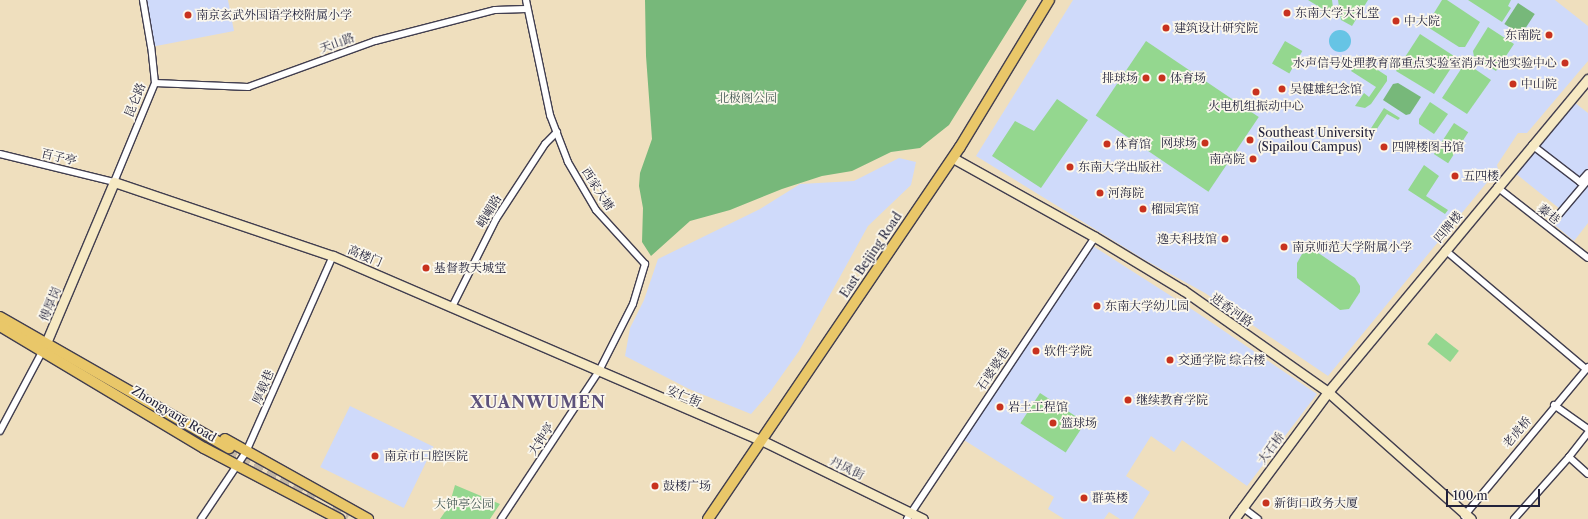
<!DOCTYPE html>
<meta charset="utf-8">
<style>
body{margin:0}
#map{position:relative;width:1588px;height:519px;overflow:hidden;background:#efdfbe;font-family:"Libre Caslon Text","Noto Serif SC",serif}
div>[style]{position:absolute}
.built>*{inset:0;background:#cfdafa;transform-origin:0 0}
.green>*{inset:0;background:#94d78f;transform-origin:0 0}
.forest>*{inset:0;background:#77b87a;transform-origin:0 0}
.water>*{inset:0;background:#66c4e5}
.round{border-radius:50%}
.primary-tunnel>*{height:10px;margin-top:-5px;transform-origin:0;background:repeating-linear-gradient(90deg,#c6b9a4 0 10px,transparent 0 15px)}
.roads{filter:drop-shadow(1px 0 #413e4f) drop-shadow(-1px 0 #413e4f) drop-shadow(0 1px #413e4f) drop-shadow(0 -1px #413e4f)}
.street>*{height:6px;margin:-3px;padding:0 3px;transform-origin:3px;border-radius:3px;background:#fff}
.secondary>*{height:9px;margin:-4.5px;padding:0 4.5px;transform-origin:4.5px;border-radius:4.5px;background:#f6e9c3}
.primary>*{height:10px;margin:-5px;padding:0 5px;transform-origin:5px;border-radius:5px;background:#e9c769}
.dots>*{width:11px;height:11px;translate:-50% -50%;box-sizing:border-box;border:2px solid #fbf7ec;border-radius:50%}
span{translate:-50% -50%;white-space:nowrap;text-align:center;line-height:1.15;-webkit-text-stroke:3.5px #fbf7ec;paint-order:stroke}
.poi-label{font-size:12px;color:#22223b}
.left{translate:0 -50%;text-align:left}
.right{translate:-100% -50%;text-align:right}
.street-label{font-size:12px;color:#22223b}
.park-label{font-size:12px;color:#445854}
.district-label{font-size:16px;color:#5d527c;font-weight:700;letter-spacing:1px}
.scale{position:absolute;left:1446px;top:489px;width:94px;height:18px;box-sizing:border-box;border:2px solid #22223b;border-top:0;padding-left:5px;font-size:12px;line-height:14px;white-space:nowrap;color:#22223b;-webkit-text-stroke:3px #fbf7ec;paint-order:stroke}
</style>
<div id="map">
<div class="built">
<i style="clip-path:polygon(143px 0,228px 0,234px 31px,151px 47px)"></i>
<i style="clip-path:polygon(1073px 0,1555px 0,1588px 26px,1588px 61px,1527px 133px,1518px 133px,1497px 165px,1498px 169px,1328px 376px,1205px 293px,1145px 260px,976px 156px)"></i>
<i style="clip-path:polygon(1574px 102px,1588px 113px,1588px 223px,1574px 241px,1550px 221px,1560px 209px,1515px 173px)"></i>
<i style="clip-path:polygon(899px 158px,916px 162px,911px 185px,868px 226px,799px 351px,770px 392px,751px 414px,689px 389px,625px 356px,630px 328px,644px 300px,658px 259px,760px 209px,800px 184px,854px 181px)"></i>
<i style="clip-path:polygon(1093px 246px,1196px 312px,1317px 394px,1247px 486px,1182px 440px,1174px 452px,1151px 436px,1126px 476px,1150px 492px,1133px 519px,1120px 519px,1109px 512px,1104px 519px,1064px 519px,1048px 509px,1054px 497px,964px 440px)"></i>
<i style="left:350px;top:406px;width:93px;height:68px;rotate:26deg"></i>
</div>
<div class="green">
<i style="clip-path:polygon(1308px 0,1332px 0,1334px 16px)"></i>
<i style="clip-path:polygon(1338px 0,1368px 0,1352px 26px,1341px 20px)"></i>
<i style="clip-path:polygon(1442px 0,1447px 0,1480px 22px,1465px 47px,1459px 47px,1426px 26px)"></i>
<i style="clip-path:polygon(1468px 0,1511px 0,1508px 6px,1511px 8px,1502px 22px)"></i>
<i style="clip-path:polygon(1488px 27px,1514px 44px,1496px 71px,1474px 57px,1473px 51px)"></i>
<i style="clip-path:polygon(1420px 34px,1454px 56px,1455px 62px,1434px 94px,1396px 71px)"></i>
<i style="left:1146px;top:41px;width:136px;height:90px;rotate:34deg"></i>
<i style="left:1285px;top:41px;width:20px;height:26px;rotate:30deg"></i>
<i style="clip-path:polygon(1361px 59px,1387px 76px,1387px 81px,1371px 104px,1365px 108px,1355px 106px,1364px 93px,1369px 97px,1376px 87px,1351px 71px)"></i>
<i style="clip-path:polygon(1469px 65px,1491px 80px,1467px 114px,1442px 98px,1463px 66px)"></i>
<i style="clip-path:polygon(1057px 99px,1088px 120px,1041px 188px,992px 156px,1015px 121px,1034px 131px)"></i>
<i style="clip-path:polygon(1430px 102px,1448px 114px,1434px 134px,1419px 124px,1419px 119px)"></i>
<i style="clip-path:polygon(1384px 108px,1400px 118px,1398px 120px,1387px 114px,1370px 139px,1366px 136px)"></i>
<i style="left:1454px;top:123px;width:17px;height:37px;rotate:33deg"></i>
<i style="clip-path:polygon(1424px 165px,1439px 176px,1426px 196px,1448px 210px,1445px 214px,1408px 190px)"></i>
<i style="clip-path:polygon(1314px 250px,1355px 278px,1360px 286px,1360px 292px,1349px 309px,1340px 310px,1297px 278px,1297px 263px,1302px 254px)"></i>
<i style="left:1436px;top:333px;width:29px;height:14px;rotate:38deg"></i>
<i style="left:1040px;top:393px;width:54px;height:36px;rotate:33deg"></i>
<i style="clip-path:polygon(455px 485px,500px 504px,490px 519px,440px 519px,449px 506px)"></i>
</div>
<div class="forest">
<i style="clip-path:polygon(645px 0,1027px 0,949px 125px,920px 148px,891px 152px,852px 171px,822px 176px,782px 189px,730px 210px,690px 221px,651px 256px,642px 242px,643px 208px,639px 186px,640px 173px,652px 139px,646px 56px)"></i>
<i style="left:1518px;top:3px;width:20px;height:25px;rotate:33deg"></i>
<i style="clip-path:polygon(1398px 83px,1421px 97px,1410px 114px,1406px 115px,1383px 100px,1393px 84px)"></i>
</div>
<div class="water">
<i class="round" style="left:1329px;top:30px;width:22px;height:22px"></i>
</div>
<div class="primary-tunnel">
<i style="left:229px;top:448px;width:99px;rotate:28.9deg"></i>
<i style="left:331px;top:511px;width:18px;rotate:27deg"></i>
</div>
<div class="roads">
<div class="street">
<i style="left:155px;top:83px;width:93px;rotate:2.5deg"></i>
<i style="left:248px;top:87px;width:135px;rotate:-19.9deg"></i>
<i style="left:375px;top:41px;width:124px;rotate:-14.5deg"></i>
<i style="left:495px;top:10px;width:31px;rotate:-2deg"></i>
<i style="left:1532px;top:145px;width:61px;rotate:37.6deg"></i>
<i style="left:1580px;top:182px;width:12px;rotate:-48deg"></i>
<i style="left:0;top:154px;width:117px;rotate:13.8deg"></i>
<i style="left:114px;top:182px;width:107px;rotate:-67.5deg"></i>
<i style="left:155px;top:83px;width:36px;rotate:-96deg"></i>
<i style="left:151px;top:47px;width:48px;rotate:-99.7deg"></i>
<i style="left:1497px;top:187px;width:115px;rotate:38deg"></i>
<i style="left:1555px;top:219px;width:51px;rotate:-49.8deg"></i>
<i style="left:1445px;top:250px;width:185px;rotate:40.2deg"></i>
<i style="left:452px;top:307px;width:98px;rotate:-63.4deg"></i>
<i style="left:496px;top:219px;width:90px;rotate:-56.8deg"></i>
<i style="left:545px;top:144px;width:17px;rotate:-45deg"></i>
<i style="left:1554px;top:405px;width:42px;rotate:35.2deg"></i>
<i style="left:0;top:431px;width:92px;rotate:-62deg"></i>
<i style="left:1569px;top:457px;width:31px;rotate:-52deg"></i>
<i style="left:1242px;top:507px;width:20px;rotate:37deg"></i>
<i style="left:1464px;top:516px;width:194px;rotate:-50.2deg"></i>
<i style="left:201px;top:519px;width:81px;rotate:-56.1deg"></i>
<i style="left:246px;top:452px;width:214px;rotate:-66.1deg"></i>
<i style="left:501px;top:519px;width:178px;rotate:-56.5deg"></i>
<i style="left:599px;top:371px;width:75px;rotate:-63.1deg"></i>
<i style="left:633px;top:304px;width:42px;rotate:-73.3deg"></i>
<i style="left:645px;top:264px;width:73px;rotate:-132.2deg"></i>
<i style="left:596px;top:210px;width:56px;rotate:-120.3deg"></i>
<i style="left:568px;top:162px;width:50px;rotate:-111deg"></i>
<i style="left:550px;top:115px;width:117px;rotate:-101.8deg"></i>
<i style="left:907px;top:519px;width:339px;rotate:-56.3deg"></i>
<i style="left:1514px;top:519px;width:83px;rotate:-48.4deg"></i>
<i style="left:1569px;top:457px;width:25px;rotate:42deg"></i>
</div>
<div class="secondary">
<i style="left:953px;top:158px;width:162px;rotate:29.1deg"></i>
<i style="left:1095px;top:237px;width:103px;rotate:31.1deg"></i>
<i style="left:1183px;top:290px;width:177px;rotate:35.1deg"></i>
<i style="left:1328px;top:392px;width:191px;rotate:41.6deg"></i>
<i style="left:43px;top:350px;width:182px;rotate:-67.1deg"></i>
<i style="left:114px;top:182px;width:231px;rotate:18.7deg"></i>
<i style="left:333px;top:256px;width:466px;rotate:23.3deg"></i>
<i style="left:761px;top:440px;width:180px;rotate:26deg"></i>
<i style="left:1234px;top:519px;width:158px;rotate:-53.5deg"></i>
<i style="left:1328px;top:392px;width:407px;rotate:-50.3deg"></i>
</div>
<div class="primary">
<i style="left:0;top:317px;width:264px;rotate:29.8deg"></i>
<i style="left:0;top:326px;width:238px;rotate:30.9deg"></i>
<i style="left:204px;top:448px;width:153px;rotate:27.7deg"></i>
<i style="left:225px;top:439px;width:164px;rotate:29.2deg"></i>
<i style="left:708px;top:519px;width:449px;rotate:-55.9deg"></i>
<i style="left:960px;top:147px;width:172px;rotate:-58.8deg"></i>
</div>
</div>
<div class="dots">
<i style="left:1287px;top:13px;background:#c8321e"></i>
<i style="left:188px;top:15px;background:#c8321e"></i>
<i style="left:1396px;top:21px;background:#c8321e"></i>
<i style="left:1166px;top:28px;background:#c8321e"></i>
<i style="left:1549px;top:35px;background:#c8321e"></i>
<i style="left:1565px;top:63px;background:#c8321e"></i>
<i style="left:1146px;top:78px;background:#c8321e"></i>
<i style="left:1162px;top:78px;background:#c8321e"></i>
<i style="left:1513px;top:84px;background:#c8321e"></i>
<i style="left:1282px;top:89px;background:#c8321e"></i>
<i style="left:1256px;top:92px;background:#c8321e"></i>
<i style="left:1250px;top:140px;background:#c8321e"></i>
<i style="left:1205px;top:143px;background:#c8321e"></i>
<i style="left:1107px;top:144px;background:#c8321e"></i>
<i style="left:1384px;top:147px;background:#c8321e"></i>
<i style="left:1253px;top:159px;background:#c8321e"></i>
<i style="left:1070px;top:167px;background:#c8321e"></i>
<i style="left:1455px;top:176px;background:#c8321e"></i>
<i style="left:1100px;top:193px;background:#c8321e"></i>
<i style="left:1143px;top:209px;background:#c8321e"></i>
<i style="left:1225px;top:239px;background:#c8321e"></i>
<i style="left:1284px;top:247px;background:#c8321e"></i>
<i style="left:426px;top:268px;background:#c8321e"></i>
<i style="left:1097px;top:306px;background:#c8321e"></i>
<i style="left:1036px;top:351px;background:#c8321e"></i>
<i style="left:1170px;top:360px;background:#c8321e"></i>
<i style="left:1128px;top:400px;background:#c8321e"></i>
<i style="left:1000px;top:407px;background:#c8321e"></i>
<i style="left:1053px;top:423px;background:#c8321e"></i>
<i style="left:375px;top:456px;background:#c8321e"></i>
<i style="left:655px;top:486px;background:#c8321e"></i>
<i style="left:1084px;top:498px;background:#c8321e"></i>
<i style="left:1266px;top:503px;background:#c8321e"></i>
</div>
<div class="poi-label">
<span class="left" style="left:1295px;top:13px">东南大学大礼堂</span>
<span class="left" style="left:196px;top:15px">南京玄武外国语学校附属小学</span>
<span class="left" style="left:1404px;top:21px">中大院</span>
<span class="left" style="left:1174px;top:28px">建筑设计研究院</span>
<span class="right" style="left:1541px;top:35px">东南院</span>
<span class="right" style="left:1557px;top:63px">水声信号处理教育部重点实验室消声水池实验中心</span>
<span class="right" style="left:1138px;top:78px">排球场</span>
<span class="left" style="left:1170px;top:78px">体育场</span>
<span class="left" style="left:1521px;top:84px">中山院</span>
<span class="left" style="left:1290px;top:89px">吴健雄纪念馆</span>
<span style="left:1256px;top:106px">火电机组振动中心</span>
<span class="left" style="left:1258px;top:140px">Southeast University<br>(Sipailou Campus)</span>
<span class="right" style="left:1197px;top:143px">网球场</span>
<span class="left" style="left:1115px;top:144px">体育馆</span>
<span class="left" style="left:1392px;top:147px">四牌楼图书馆</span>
<span class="right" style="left:1245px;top:159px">南高院</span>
<span class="left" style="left:1078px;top:167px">东南大学出版社</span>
<span class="left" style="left:1463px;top:176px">五四楼</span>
<span class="left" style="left:1108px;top:193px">河海院</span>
<span class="left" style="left:1151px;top:209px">榴园宾馆</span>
<span class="right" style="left:1217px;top:239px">逸夫科技馆</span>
<span class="left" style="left:1292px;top:247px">南京师范大学附属小学</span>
<span class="left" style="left:434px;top:268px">基督教天城堂</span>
<span class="left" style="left:1105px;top:306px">东南大学幼儿园</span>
<span class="left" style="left:1044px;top:351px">软件学院</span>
<span class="left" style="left:1178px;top:360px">交通学院 综合楼</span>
<span class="left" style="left:1136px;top:400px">继续教育学院</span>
<span class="left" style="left:1008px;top:407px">岩土工程馆</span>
<span class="left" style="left:1061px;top:423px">篮球场</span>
<span class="left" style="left:384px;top:456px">南京市口腔医院</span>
<span class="left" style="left:663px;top:486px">鼓楼广场</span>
<span class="left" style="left:1092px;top:498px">群英楼</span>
<span class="left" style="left:1274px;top:503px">新街口政务大厦</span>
</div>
<div class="street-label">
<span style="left:337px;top:43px;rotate:-20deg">天山路</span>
<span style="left:135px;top:100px;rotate:-68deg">昆仑路</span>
<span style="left:59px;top:157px;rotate:13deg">百子亭</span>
<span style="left:598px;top:189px;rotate:57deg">西家大塘</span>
<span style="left:489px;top:211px;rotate:-59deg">峨嵋路</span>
<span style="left:1549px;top:214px;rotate:38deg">蓁巷</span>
<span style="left:1448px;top:227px;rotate:-50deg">四牌楼</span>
<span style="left:871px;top:255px;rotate:-56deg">East Beijing Road</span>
<span style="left:365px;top:256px;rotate:23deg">高楼门</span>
<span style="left:50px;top:304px;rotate:-67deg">傅厚岗</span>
<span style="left:1232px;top:310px;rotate:35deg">进香河路</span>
<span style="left:993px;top:369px;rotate:-56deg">石婆婆巷</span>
<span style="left:263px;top:387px;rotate:-67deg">厚载巷</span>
<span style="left:684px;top:396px;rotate:23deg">安仁街</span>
<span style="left:174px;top:414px;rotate:31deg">Zhongyang Road</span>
<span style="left:1517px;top:432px;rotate:-50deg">老虎桥</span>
<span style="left:541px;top:439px;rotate:-57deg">大钟亭</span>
<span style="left:1271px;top:448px;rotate:-54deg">大石桥</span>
<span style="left:847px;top:468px;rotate:26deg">丹凤街</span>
</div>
<div class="park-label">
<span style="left:747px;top:98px">北极阁公园</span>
<span style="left:464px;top:504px">大钟亭公园</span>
</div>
<div class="district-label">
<span style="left:538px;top:402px">XUANWUMEN</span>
</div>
<div class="scale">100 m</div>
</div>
